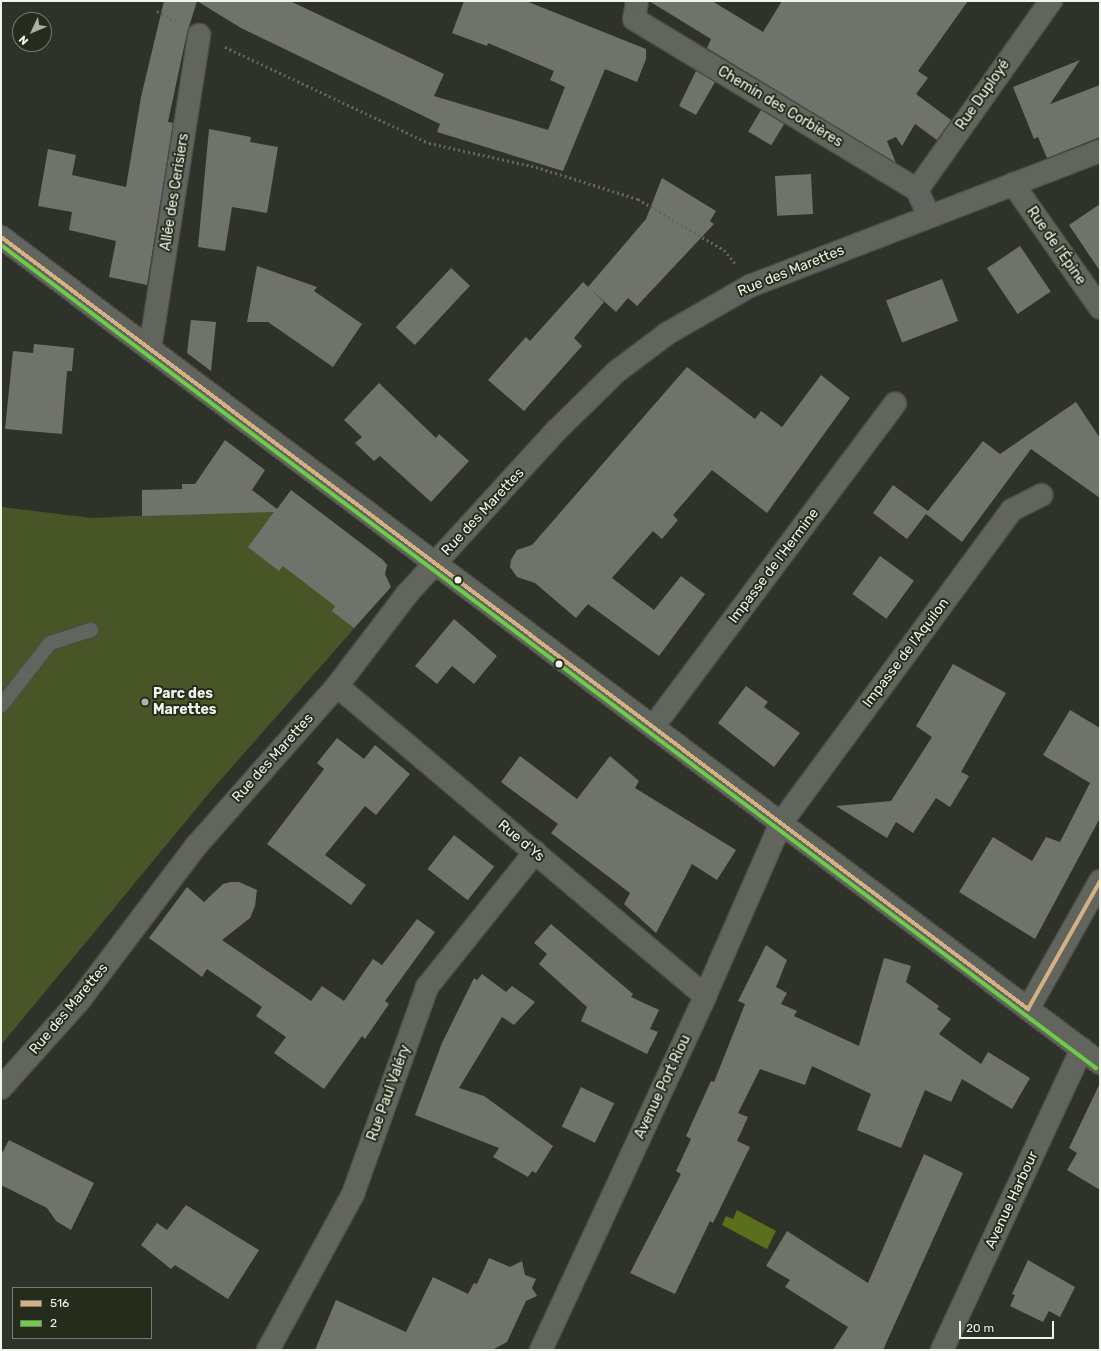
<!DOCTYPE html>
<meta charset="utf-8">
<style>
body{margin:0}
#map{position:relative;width:1101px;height:1351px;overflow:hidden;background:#2f3229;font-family:Rubik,sans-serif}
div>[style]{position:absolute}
.green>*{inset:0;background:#485627}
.water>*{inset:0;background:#596f1b}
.building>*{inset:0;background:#70736c;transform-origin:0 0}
.path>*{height:2.5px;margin-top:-1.25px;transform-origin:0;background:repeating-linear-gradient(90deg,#63655f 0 2px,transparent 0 5px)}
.roads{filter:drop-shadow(1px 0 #4a4e46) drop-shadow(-1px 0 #4a4e46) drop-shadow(0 1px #4a4e46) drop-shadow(0 -1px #4a4e46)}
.service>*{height:14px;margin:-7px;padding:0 7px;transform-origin:7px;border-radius:7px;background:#62655e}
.minor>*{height:22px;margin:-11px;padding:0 11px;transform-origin:11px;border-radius:11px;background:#62655e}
.tertiary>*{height:22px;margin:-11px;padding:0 11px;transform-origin:11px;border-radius:11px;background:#62655e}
.bus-1>*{height:4px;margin:-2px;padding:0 2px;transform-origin:2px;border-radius:2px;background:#d5b082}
.bus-2>*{height:4px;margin:-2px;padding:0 2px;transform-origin:2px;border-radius:2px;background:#6dcd48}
.dots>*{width:11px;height:11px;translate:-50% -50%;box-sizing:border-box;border:2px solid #262c1c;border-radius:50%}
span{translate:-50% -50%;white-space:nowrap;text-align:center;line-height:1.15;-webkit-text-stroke:4px #262c1c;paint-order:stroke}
.street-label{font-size:14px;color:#f0f4ea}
.poi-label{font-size:14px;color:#f0f4ea;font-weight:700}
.left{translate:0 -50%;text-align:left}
.frame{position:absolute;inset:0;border:2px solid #f0f4ea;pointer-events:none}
.legend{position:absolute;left:12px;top:1287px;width:140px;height:52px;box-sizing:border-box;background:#262c1c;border:1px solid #777c6e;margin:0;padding:5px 7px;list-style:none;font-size:12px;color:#f0f4ea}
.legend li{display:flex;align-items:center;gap:8px;height:20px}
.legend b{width:20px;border:1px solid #777c6e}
.north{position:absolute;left:12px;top:12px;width:40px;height:40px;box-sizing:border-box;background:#262c1c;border:1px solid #777c6e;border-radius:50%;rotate:226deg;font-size:11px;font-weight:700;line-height:16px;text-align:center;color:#f0f4ea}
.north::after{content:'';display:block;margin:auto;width:14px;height:18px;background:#acb0a6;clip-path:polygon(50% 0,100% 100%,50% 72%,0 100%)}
.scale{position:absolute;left:959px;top:1321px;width:95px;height:18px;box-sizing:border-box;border:2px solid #f0f4ea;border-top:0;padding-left:5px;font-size:12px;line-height:14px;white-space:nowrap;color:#f0f4ea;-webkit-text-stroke:3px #262c1c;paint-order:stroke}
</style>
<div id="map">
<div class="green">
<i style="clip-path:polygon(308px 503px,383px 560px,381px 569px,388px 590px,210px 792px,1px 1045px,1px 507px,92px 518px,304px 508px)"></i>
</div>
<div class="water">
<i style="clip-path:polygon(737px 1210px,776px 1231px,767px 1249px,722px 1225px,726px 1216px,733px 1219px)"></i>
</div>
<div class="building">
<i style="clip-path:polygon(164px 1px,290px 1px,444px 74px,434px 96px,548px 130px,565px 87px,550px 80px,554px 71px,488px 43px,487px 46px,452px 33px,464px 1px,526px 1px,646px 49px,646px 59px,637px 82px,605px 69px,563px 171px,437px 132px,440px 124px,241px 28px,197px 1px,187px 33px,168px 122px,173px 123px,147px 285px,109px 277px,116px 241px,69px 230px,72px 212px,38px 206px,48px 149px,76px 155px,72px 175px,126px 187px,141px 97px)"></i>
<i style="clip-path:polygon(649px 1px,712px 1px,763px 32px,782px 1px,968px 1px,918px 71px,928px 78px,916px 94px,951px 120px,937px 140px,915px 124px,902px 146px,896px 137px,887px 141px,896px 163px,707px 48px,711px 39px)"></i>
<i style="clip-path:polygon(1080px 60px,1050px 104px,1100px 85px,1100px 137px,1047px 158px,1038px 137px,1034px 139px,1013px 87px)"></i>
<i style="clip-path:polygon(696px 71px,715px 82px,696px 115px,679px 106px)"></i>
<i style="left:761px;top:110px;width:27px;height:25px;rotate:31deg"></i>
<i style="clip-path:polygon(209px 129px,251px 137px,250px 142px,278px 147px,267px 213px,232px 207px,225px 251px,198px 247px)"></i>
<i style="left:811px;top:174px;width:40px;height:36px;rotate:87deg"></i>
<i style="clip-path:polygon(662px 178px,716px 211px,710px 221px,714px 224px,637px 306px,628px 298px,616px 312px,588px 287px,646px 219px)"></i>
<i style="clip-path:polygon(1100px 204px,1100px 271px,1069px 225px)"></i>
<i style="left:1020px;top:246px;width:55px;height:40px;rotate:56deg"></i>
<i style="clip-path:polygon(257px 266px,317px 287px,314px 291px,362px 324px,333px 367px,268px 322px,247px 322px)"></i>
<i style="left:451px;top:268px;width:26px;height:81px;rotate:43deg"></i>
<i style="left:942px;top:279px;width:45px;height:60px;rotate:69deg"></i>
<i style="clip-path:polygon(583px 282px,604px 302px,574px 338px,582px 346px,524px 411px,488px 380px,526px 337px,530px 341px)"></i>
<i style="clip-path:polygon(191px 320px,216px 322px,211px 371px,187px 353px)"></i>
<i style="clip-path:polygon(34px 344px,74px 348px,72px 371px,67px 371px,62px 434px,5px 429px,13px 351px,33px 353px)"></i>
<i style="clip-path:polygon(687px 367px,755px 419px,761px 411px,782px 427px,821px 375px,850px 398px,767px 513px,712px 470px,673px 515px,678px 520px,662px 539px,653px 531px,612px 578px,654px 610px,681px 576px,705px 594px,659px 656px,588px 604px,576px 618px,535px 583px,517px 577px,510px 567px,511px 560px,517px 550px,532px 545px)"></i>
<i style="clip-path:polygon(379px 383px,436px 438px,439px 434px,469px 461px,431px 502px,380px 456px,374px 461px,355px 443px,362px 437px,344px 420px)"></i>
<i style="clip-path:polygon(1076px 402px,1100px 438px,1100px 498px,1031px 449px,962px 542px,926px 514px,907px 539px,873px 513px,893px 485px,928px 511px,983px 441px,1000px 454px)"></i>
<i style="clip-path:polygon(225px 440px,265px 470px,252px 490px,277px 509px,291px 490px,383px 560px,387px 565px,385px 574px,391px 587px,354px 628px,332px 611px,335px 606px,283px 566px,279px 571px,248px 547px,274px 512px,142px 516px,142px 490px,182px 489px,182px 484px,195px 484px)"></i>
<i style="left:880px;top:556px;width:42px;height:47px;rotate:36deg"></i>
<i style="clip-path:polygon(454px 619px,497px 656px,474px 684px,452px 666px,437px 684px,415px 666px)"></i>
<i style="clip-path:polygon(953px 664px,1006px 693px,961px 772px,969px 776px,950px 807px,936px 798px,913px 833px,896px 822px,887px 838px,836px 806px,891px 801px,932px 737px,916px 726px)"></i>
<i style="clip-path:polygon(746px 686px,768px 702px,764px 707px,800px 733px,774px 767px,718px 723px)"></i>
<i style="clip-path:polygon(1070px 710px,1100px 728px,1100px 818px,1035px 939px,959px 892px,993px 837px,1032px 861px,1046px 837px,1060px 842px,1090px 783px,1043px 755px)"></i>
<i style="clip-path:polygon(337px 738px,364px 759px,375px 745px,410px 774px,376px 815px,365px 806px,325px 855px,366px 885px,351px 905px,267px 844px,324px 769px,317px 763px)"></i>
<i style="clip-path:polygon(520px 756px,577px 799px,610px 756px,639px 781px,635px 788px,736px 850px,717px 880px,692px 864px,656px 933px,624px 904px,630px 893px,551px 833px,558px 824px,501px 782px)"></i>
<i style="left:454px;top:835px;width:51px;height:43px;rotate:38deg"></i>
<i style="clip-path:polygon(231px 882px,239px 882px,257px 890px,255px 906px,250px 918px,222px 940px,311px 1001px,322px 986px,344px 1001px,373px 959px,382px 965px,417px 919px,435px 932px,385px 1001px,389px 1004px,365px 1039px,362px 1036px,324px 1089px,274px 1053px,286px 1037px,256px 1016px,262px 1007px,207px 969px,202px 977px,149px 938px,187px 887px,204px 902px,223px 884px)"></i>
<i style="clip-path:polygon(551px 924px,633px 994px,631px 997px,659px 1010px,650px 1029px,658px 1032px,647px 1054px,581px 1021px,587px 1007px,539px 964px,547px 954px,534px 943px)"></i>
<i style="clip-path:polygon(766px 945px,787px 960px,776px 987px,787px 993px,781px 1004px,797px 1011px,794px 1016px,859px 1046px,884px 958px,888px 959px,911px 966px,906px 982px,939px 1006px,937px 1009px,951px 1019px,939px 1034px,981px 1064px,988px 1052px,1030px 1078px,1012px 1109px,962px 1079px,951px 1102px,925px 1090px,901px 1148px,857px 1130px,871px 1094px,812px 1066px,805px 1085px,760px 1069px,738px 1113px,748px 1117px,737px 1141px,750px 1147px,713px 1223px,710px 1221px,675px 1294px,630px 1273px,681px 1174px,676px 1171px,691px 1139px,686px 1136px,711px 1081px,714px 1082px,745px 1004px,738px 1001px)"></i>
<i style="clip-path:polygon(482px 974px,506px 992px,512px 986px,535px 1002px,514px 1025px,502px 1017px,459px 1088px,484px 1096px,553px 1146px,536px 1173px,532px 1171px,528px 1177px,493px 1157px,499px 1148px,415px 1115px,442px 1043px,474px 978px,477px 980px)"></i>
<i style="clip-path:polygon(1100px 1083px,1100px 1190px,1067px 1170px,1077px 1153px,1069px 1148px)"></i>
<i style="left:581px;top:1087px;width:37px;height:44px;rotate:26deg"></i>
<i style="clip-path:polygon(9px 1140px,94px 1183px,71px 1230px,56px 1221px,47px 1208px,1px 1185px,1px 1155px)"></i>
<i style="clip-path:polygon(924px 1154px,963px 1173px,883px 1350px,833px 1350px,848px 1327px,785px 1287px,790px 1280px,766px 1266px,787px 1231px,868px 1283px)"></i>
<i style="clip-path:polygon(186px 1205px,259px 1250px,228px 1299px,175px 1265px,171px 1269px,141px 1245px,157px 1223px,167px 1230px)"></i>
<i style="clip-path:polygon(489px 1258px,510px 1267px,522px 1261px,525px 1275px,536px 1279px,532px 1288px,537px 1296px,526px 1301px,507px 1342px,492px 1350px,315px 1350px,336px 1300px,406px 1332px,433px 1277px,468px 1294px,474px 1283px,477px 1284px)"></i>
<i style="clip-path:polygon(1028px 1260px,1075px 1287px,1060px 1317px,1049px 1311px,1043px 1322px,1010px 1306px,1015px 1295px,1012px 1294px)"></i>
</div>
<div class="path">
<i style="left:157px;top:11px;width:21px;rotate:29deg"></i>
<i style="left:225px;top:47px;width:225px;rotate:25.2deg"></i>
<i style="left:429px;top:143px;width:110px;rotate:12.6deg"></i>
<i style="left:536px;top:167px;width:107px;rotate:17.4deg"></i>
<i style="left:638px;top:199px;width:100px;rotate:30.7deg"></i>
<i style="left:724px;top:250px;width:17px;rotate:50deg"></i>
</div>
<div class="roads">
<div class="service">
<i style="left:1px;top:706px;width:80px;rotate:-52.1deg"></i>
<i style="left:50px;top:643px;width:43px;rotate:-17.6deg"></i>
</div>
<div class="minor">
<i style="left:637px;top:1px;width:18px;rotate:99deg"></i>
<i style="left:634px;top:19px;width:331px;rotate:31.1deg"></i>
<i style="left:917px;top:190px;width:29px;rotate:65deg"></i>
<i style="left:1013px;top:184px;width:151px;rotate:54.9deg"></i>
<i style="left:917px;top:190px;width:232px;rotate:-54.7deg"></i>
<i style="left:150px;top:349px;width:318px;rotate:-81.1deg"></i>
<i style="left:337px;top:686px;width:481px;rotate:40.1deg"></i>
<i style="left:653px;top:727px;width:404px;rotate:-53.2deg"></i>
<i style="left:1028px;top:1009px;width:147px;rotate:-60.6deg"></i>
<i style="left:1px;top:1088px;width:115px;rotate:-48.2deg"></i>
<i style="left:78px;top:1002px;width:196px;rotate:-52.9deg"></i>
<i style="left:196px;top:846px;width:213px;rotate:-48.6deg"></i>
<i style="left:337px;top:686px;width:116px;rotate:-52.7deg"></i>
<i style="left:407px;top:594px;width:221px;rotate:-47.6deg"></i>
<i style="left:556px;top:431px;width:84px;rotate:-44.5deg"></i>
<i style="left:616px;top:372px;width:65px;rotate:-36.9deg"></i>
<i style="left:668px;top:333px;width:95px;rotate:-29.8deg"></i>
<i style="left:750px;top:286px;width:375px;rotate:-21.1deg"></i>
<i style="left:268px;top:1350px;width:178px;rotate:-61.4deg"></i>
<i style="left:353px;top:1194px;width:220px;rotate:-70.3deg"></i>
<i style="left:427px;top:987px;width:173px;rotate:-51.3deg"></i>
<i style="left:541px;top:1350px;width:390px;rotate:-65.1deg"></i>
<i style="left:705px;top:996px;width:189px;rotate:-66.3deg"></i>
<i style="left:781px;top:823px;width:389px;rotate:-53.6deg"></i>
<i style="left:1012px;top:510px;width:33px;rotate:-27deg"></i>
<i style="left:942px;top:1350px;width:332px;rotate:-65.1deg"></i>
</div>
<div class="tertiary">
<i style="left:1px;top:237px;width:1375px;rotate:36.93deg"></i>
</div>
</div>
<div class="bus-1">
<i style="left:1px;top:237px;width:1285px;rotate:36.93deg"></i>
<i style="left:1028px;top:1009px;width:147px;rotate:-60.6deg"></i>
</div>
<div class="bus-2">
<i style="left:1px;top:245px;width:1370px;rotate:36.93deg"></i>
</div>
<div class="dots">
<i style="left:458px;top:580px;background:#f0f4ea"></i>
<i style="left:559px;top:664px;background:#f0f4ea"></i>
<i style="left:145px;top:702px;background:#acb0a6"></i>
</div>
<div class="street-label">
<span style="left:983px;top:95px;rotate:-55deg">Rue Duployé</span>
<span style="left:780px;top:107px;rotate:31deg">Chemin des Corbières</span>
<span style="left:175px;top:192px;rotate:-81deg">Allée des Cerisiers</span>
<span style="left:1056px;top:246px;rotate:55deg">Rue de l'Épine</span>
<span style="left:791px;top:271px;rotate:-22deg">Rue des Marettes</span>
<span style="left:483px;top:512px;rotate:-47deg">Rue des Marettes</span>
<span style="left:774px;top:566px;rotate:-53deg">Impasse de l'Hermine</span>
<span style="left:906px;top:653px;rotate:-53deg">Impasse de l'Aquilon</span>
<span style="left:273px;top:758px;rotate:-48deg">Rue des Marettes</span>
<span style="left:521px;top:841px;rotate:40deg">Rue d'Ys</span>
<span style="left:69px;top:1009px;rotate:-50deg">Rue des Marettes</span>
<span style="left:663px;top:1087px;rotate:-65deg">Avenue Port Riou</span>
<span style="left:389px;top:1093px;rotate:-70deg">Rue Paul Valéry</span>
<span style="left:1012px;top:1200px;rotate:-65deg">Avenue Harbour</span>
</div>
<div class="poi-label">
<span class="left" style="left:153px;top:702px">Parc des<br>Marettes</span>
</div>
<div class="frame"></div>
<ul class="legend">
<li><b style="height:5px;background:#d5b082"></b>516</li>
<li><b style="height:5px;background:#6dcd48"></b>2</li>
</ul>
<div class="north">N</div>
<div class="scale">20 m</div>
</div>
